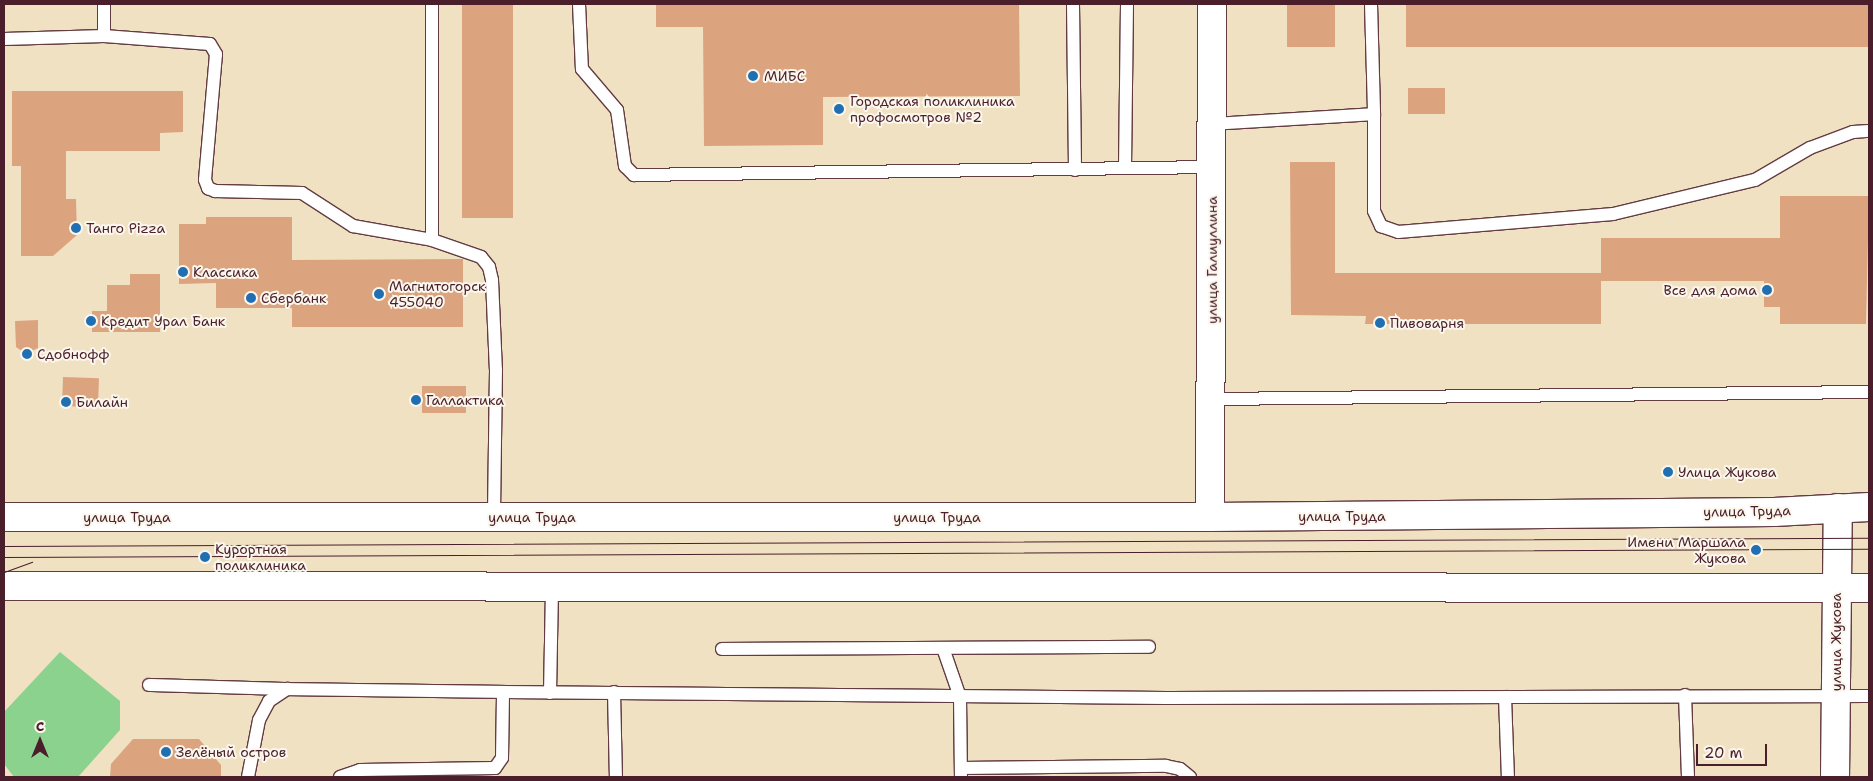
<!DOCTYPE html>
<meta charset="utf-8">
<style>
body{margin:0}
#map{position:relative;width:1873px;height:781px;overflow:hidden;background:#f1e1c3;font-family:"Shantell Sans",sans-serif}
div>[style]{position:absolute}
.green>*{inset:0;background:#8bd28e}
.building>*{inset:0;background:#dba47f;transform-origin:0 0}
.roads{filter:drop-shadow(1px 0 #633c42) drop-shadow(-1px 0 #633c42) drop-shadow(0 1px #633c42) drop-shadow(0 -1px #633c42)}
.service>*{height:12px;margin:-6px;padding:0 6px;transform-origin:6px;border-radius:6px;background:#fff}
.tertiary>*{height:28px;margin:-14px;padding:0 14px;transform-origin:14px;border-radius:14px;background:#fff}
.secondary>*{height:28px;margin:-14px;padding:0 14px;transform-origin:14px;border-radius:14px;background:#fff}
.tram>*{height:1px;margin:-0.5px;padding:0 0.5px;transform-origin:0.5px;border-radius:0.5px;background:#4a1f2b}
.dots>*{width:14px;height:14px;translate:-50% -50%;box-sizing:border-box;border:2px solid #fbf7ec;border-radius:50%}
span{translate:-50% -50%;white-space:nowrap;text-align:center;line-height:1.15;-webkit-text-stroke:4px #fbf7ec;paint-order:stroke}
.poi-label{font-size:14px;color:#4a1f2b}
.left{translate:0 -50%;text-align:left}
.right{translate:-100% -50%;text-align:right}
.street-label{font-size:14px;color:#4a1f2b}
.frame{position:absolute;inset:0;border:5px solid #4a1f2b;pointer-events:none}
.north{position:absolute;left:15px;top:716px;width:50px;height:50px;-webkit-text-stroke:4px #fbf7ec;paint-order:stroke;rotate:0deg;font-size:14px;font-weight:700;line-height:20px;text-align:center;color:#4a1f2b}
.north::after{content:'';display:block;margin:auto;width:18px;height:22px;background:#4a1f2b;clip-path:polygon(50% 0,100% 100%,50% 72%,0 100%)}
.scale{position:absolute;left:1696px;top:744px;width:71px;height:22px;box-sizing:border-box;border:2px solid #4a1f2b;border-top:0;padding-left:6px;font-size:15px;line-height:18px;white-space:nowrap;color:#4a1f2b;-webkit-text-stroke:4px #fbf7ec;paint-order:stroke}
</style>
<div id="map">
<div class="green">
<i style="clip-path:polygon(60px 652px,120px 701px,120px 730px,78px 777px,14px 777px,4px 764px,4px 712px)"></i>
</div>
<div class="building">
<i style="left:462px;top:4px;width:51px;height:214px"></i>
<i style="clip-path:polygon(656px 4px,1019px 4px,1020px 96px,823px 97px,823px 145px,704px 146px,703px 27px,656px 27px)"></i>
<i style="left:1287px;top:4px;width:48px;height:43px"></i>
<i style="left:1406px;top:4px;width:463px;height:43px"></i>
<i style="left:1408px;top:88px;width:37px;height:26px"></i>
<i style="clip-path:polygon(12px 91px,183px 91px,183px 132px,160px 133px,160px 151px,66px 151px,66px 199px,76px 199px,77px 235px,53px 256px,21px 256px,21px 166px,12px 166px)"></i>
<i style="clip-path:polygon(1290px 162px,1335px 162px,1335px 273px,1601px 273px,1601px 238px,1780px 238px,1780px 196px,1869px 196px,1866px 324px,1780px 324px,1780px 307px,1764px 307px,1764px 281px,1601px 281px,1601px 324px,1365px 324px,1366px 316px,1291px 315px)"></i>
<i style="clip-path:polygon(206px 217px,292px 217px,292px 260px,463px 259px,463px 327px,292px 327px,292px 308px,216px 308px,216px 283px,179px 284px,179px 224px,206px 224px)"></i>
<i style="clip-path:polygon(130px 274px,160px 274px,160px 332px,92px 332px,92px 311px,107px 311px,107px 285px,130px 285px)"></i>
<i style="clip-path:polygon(38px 320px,38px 348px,26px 354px,16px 347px,15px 321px)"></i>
<i style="left:63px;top:377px;width:36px;height:29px;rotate:2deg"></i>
<i style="left:422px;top:386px;width:44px;height:27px"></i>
<i style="clip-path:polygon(133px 739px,199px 739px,221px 765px,221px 777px,110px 777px,111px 764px)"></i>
</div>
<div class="roads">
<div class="service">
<i style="left:432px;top:4px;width:236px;rotate:90deg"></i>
<i style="left:432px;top:240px;width:52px;rotate:19.1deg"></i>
<i style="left:481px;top:257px;width:13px;rotate:51deg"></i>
<i style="left:489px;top:267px;width:13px;rotate:77deg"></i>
<i style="left:492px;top:280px;width:90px;rotate:87.5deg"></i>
<i style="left:496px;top:370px;width:147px;rotate:90.8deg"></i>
<i style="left:579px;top:4px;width:65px;rotate:87.4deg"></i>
<i style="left:582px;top:69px;width:54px;rotate:49.5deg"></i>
<i style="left:617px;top:110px;width:57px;rotate:81.9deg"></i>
<i style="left:625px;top:166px;width:13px;rotate:45deg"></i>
<i style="left:634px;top:175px;width:578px;rotate:-0.79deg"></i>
<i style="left:1073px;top:4px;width:166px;rotate:89.3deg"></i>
<i style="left:1371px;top:4px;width:110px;rotate:88.4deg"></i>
<i style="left:104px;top:36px;width:32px;rotate:-90deg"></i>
<i style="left:4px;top:39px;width:100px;rotate:-1.7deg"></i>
<i style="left:104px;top:36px;width:106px;rotate:4.3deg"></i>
<i style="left:210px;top:44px;width:12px;rotate:59deg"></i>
<i style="left:216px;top:54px;width:126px;rotate:95deg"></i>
<i style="left:205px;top:180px;width:9px;rotate:69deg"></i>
<i style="left:208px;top:188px;width:8px;rotate:23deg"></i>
<i style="left:215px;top:191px;width:87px;rotate:1.3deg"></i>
<i style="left:302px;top:193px;width:61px;rotate:32.9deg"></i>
<i style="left:353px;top:226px;width:80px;rotate:10deg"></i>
<i style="left:1212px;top:124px;width:162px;rotate:-3.5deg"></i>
<i style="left:1374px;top:114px;width:97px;rotate:90deg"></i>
<i style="left:1374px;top:211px;width:17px;rotate:65deg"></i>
<i style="left:1381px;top:226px;width:18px;rotate:19deg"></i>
<i style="left:1398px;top:232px;width:216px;rotate:-4.8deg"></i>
<i style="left:1613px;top:214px;width:146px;rotate:-13.5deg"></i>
<i style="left:1755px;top:180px;width:64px;rotate:-30.2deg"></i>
<i style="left:1810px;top:148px;width:46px;rotate:-20.4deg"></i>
<i style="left:1853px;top:132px;width:16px;rotate:-4deg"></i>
<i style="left:1125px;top:168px;width:164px;rotate:-89.3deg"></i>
<i style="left:1212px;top:399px;width:657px;rotate:-0.61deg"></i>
<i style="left:943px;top:648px;width:52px;rotate:70.9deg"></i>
<i style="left:960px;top:697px;width:80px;rotate:89.3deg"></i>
<i style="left:722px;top:649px;width:427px;rotate:-0.3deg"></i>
<i style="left:149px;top:685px;width:138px;rotate:1.7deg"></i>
<i style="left:614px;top:692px;width:85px;rotate:88.7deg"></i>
<i style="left:550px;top:693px;width:106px;rotate:-88.9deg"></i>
<i style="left:1685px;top:695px;width:82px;rotate:87.9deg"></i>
<i style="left:1505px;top:697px;width:80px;rotate:87.9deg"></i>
<i style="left:961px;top:768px;width:205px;rotate:-0.6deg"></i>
<i style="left:1166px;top:766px;width:14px;rotate:12deg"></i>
<i style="left:1180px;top:769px;width:13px;rotate:39deg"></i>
<i style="left:248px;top:777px;width:58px;rotate:-79.1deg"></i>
<i style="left:259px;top:720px;width:21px;rotate:-62deg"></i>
<i style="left:269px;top:701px;width:22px;rotate:-34deg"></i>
<i style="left:287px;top:689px;width:216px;rotate:0.8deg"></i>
<i style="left:340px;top:777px;width:21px;rotate:-19deg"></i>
<i style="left:360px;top:770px;width:135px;rotate:-0.8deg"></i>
<i style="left:495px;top:768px;width:12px;rotate:-55deg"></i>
<i style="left:502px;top:758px;width:66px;rotate:-89.1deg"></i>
<i style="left:503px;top:692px;width:663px;rotate:0.52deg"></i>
<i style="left:1166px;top:698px;width:703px;rotate:-0.16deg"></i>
</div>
<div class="tertiary">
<i style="left:1210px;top:517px;width:513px;rotate:-89.78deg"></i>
<i style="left:1835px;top:777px;width:269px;rotate:-89.4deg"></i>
</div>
<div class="secondary">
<i style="left:4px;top:517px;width:1206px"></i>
<i style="left:1210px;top:517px;width:564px;rotate:-0.51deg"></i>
<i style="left:1774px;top:512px;width:95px;rotate:-3deg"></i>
<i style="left:4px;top:586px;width:1865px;rotate:0.06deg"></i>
</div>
</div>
<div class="tram">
<i style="left:4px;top:546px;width:1865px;rotate:-0.25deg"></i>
<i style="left:4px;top:557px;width:1865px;rotate:-0.25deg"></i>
<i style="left:4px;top:572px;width:30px;rotate:-20deg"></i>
</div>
<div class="dots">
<i style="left:753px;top:76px;background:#1f6fb2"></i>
<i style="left:839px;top:109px;background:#1f6fb2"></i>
<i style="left:76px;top:228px;background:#1f6fb2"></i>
<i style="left:183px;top:272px;background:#1f6fb2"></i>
<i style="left:1767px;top:290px;background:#1f6fb2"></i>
<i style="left:379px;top:294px;background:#1f6fb2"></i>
<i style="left:251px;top:298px;background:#1f6fb2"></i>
<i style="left:91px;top:321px;background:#1f6fb2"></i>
<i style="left:1380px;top:323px;background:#1f6fb2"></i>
<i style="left:27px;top:354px;background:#1f6fb2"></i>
<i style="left:416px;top:400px;background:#1f6fb2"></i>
<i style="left:66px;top:402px;background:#1f6fb2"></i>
<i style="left:1668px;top:472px;background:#1f6fb2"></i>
<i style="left:1756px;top:550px;background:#1f6fb2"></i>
<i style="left:205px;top:557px;background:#1f6fb2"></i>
<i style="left:166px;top:752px;background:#1f6fb2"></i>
</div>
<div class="poi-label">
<span class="left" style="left:764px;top:76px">МИБС</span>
<span class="left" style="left:850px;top:109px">Городская поликлиника<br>профосмотров №2</span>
<span class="left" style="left:86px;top:228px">Танго Pizza</span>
<span class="left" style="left:193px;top:272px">Классика</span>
<span class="left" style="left:389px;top:294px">Магнитогорск<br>455040</span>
<span class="right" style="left:1757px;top:290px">Все для дома</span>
<span class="left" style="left:261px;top:298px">Сбербанк</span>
<span class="left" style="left:101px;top:321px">Кредит Урал Банк</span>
<span class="left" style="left:1390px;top:323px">Пивоварня</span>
<span class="left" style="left:37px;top:354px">Сдобнофф</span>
<span class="left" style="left:426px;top:400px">Галлактика</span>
<span class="left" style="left:76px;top:402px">Билайн</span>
<span class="left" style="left:1678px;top:472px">Улица Жукова</span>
<span class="right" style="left:1746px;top:550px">Имени Маршала<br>Жукова</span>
<span class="left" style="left:215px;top:557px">Курортная<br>поликлиника</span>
<span class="left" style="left:176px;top:752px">Зелёный остров</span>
</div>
<div class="street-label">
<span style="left:1212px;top:260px;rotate:-90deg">улица Галиуллина</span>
<span style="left:1747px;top:511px;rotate:-1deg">улица Труда</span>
<span style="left:1342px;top:516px">улица Труда</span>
<span style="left:127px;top:517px">улица Труда</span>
<span style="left:532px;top:517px">улица Труда</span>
<span style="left:937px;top:517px">улица Труда</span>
<span style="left:1836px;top:642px;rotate:-90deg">улица Жукова</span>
</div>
<div class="frame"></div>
<div class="north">С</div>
<div class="scale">20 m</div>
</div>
